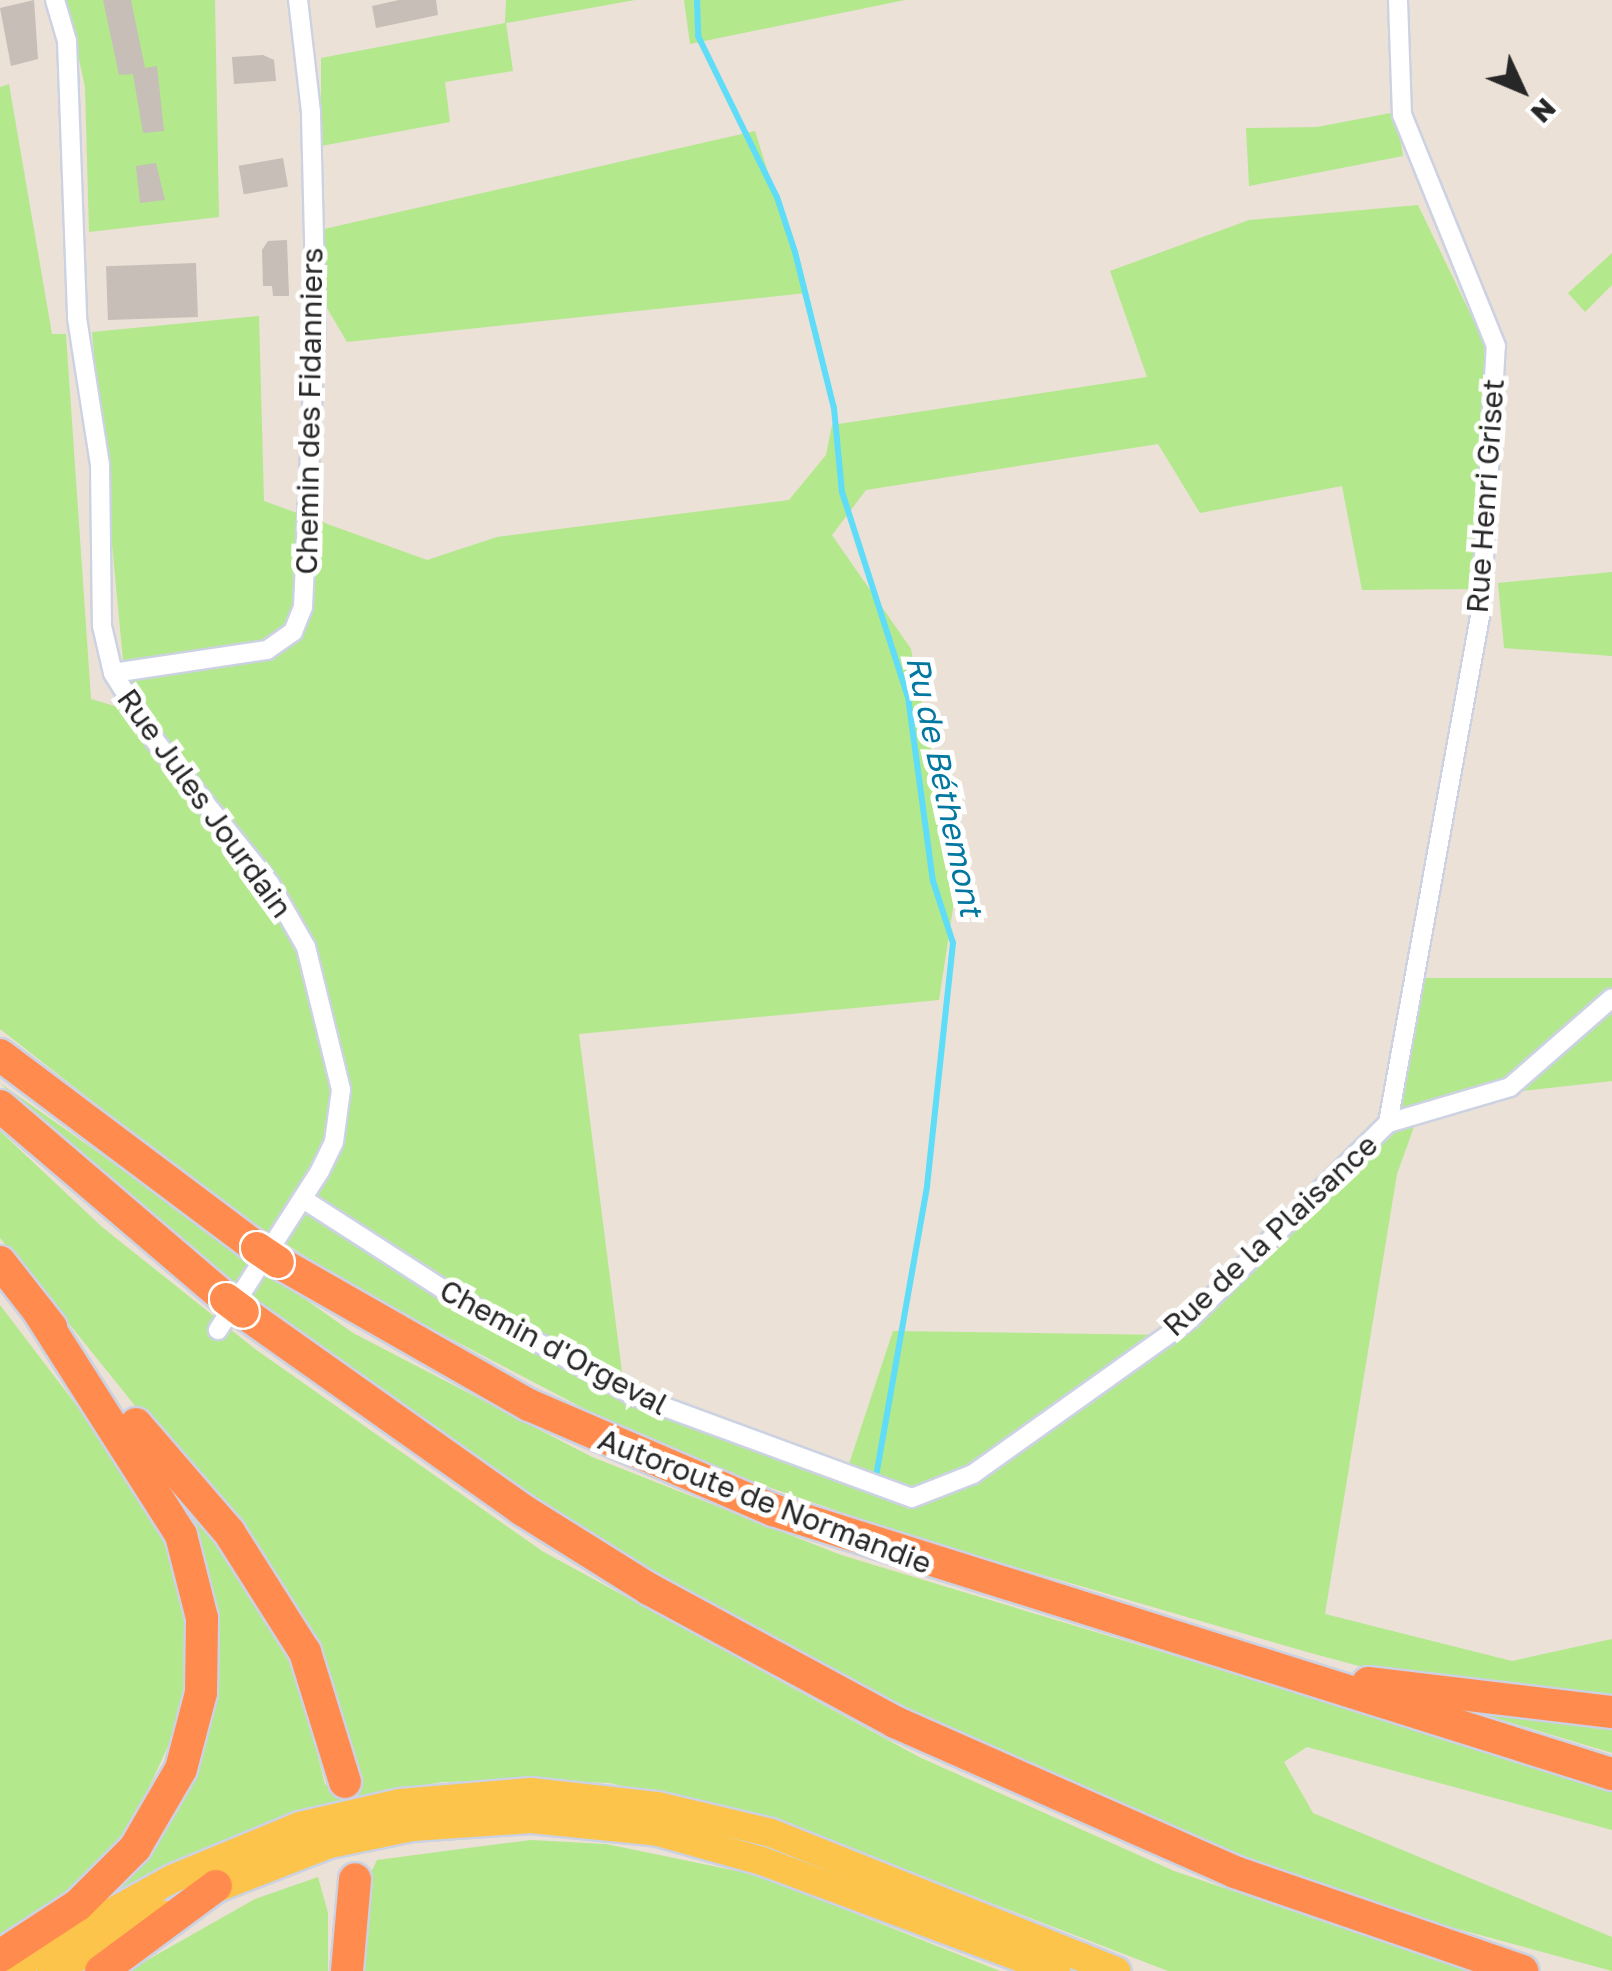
<!DOCTYPE html>
<meta charset="utf-8">
<style>
body{margin:0}
#map{position:relative;width:1612px;height:1971px;overflow:hidden;background:#ebe1d6;font-family:"Golos Text",sans-serif}
div>[style]{position:absolute}
.green>*{inset:0;background:#b3e88d}
.stream>*{height:6px;margin:-3px;padding:0 3px;transform-origin:3px;border-radius:3px;background:#5edcf8}
.building>*{inset:0;background:#c6beb7;transform-origin:0 0}
.roads{filter:drop-shadow(2px 0 #ccd2e2) drop-shadow(-2px 0 #ccd2e2) drop-shadow(0 2px #ccd2e2) drop-shadow(0 -2px #ccd2e2)}
.street>*{height:18px;margin:-9px;padding:0 9px;transform-origin:9px;border-radius:9px;background:#fff}
.primary>*{height:28px;margin:-14px;padding:0 14px;transform-origin:14px;border-radius:14px;background:#fcc44a}
.highway>*{height:32px;margin:-16px;padding:0 16px;transform-origin:16px;border-radius:16px;background:#ff8c4e}
.bridges{filter:drop-shadow(2px 0 #fff) drop-shadow(-2px 0 #fff) drop-shadow(0 2px #fff) drop-shadow(0 -2px #fff)}
.highway-bridge>*{height:32px;margin:-16px;padding:0 16px;transform-origin:16px;border-radius:16px;background:#ff8c4e}
span{translate:-50% -50%;white-space:nowrap;text-align:center;line-height:1.15;-webkit-text-stroke:10px #fff;paint-order:stroke}
.street-label{font-size:30px;color:#272727}
.water-label{font-size:32px;color:#0277a0;font-style:italic}
.north{position:absolute;left:1472px;top:40px;width:100px;height:100px;-webkit-text-stroke:8px #fff;paint-order:stroke;rotate:134deg;font-size:28px;font-weight:700;line-height:40px;text-align:center;color:#272727}
.north::after{content:'';display:block;margin:auto;width:35px;height:45px;background:#272727;clip-path:polygon(50% 0,100% 100%,50% 72%,0 100%)}
</style>
<div id="map">
<div class="green">
<i style="clip-path:polygon(66px 0,215px 0,219px 217px,89px 232px,85px 87px)"></i>
<i style="clip-path:polygon(506px 0,635px 0,506px 23px,513px 71px,445px 82px,450px 122px,321px 146px,321px 58px,505px 23px)"></i>
<i style="clip-path:polygon(684px 0,905px 0,690px 44px)"></i>
<i style="clip-path:polygon(9px 84px,52px 334px,66px 334px,91px 699px,118px 707px,124px 671px,92px 332px,259px 316px,264px 501px,427px 560px,497px 537px,789px 500px,826px 455px,832px 425px,1147px 377px,1110px 271px,1249px 220px,1418px 205px,1498px 371px,1473px 589px,1362px 590px,1342px 486px,1200px 513px,1158px 444px,866px 490px,832px 535px,911px 649px,957px 882px,939px 1000px,579px 1034px,623px 1380px,845px 1476px,893px 1331px,1166px 1335px,1383px 1115px,1407px 978px,1612px 978px,1612px 1081px,1423px 1102px,1397px 1174px,1325px 1614px,1512px 1661px,1612px 1639px,1612px 1703px,1400px 1677px,1307px 1652px,919px 1539px,667px 1452px,356px 1289px,223px 1203px,0 1029px,0 87px)"></i>
<i style="clip-path:polygon(1396px 112px,1403px 156px,1249px 186px,1246px 128px,1317px 127px)"></i>
<i style="clip-path:polygon(755px 131px,806px 293px,347px 342px,324px 303px,324px 229px)"></i>
<i style="clip-path:polygon(1612px 253px,1612px 285px,1585px 312px,1568px 293px)"></i>
<i style="clip-path:polygon(1612px 572px,1612px 656px,1504px 648px,1498px 583px)"></i>
<i style="clip-path:polygon(0 1083px,353px 1333px,592px 1457px,841px 1555px,1612px 1788px,1612px 1830px,1307px 1747px,1284px 1762px,1313px 1813px,1612px 1937px,1612px 1971px,1344px 1898px,1182px 1835px,819px 1673px,663px 1584px,345px 1374px,110px 1189px)"></i>
<i style="clip-path:polygon(0 1131px,102px 1227px,255px 1349px,542px 1551px,919px 1757px,1174px 1871px,1468px 1971px,1168px 1971px,796px 1828px,610px 1783px,534px 1780px,442px 1782px,329px 1803px,182px 1861px,93px 1909px,164px 1829px,213px 1702px,207px 1587px,179px 1491px,295px 1663px,325px 1785px,352px 1778px,314px 1661px,252px 1551px,0 1238px)"></i>
<i style="clip-path:polygon(0 1305px,128px 1473px,167px 1540px,190px 1623px,180px 1720px,124px 1842px,54px 1913px,0 1945px)"></i>
<i style="clip-path:polygon(1452px 1705px,1612px 1721px,1612px 1753px)"></i>
<i style="clip-path:polygon(530px 1840px,606px 1844px,761px 1876px,1000px 1971px,356px 1971px,366px 1883px,377px 1860px)"></i>
<i style="clip-path:polygon(318px 1877px,328px 1913px,328px 1971px,128px 1971px,255px 1899px)"></i>
</div>
<div class="stream">
<i style="left:697px;top:0;width:36px;rotate:88deg"></i>
<i style="left:698px;top:36px;width:179px;rotate:63.9deg"></i>
<i style="left:777px;top:197px;width:58px;rotate:71.9deg"></i>
<i style="left:795px;top:252px;width:161px;rotate:76deg"></i>
<i style="left:834px;top:408px;width:84px;rotate:84.6deg"></i>
<i style="left:842px;top:492px;width:215px;rotate:72.2deg"></i>
<i style="left:908px;top:697px;width:186px;rotate:82.3deg"></i>
<i style="left:933px;top:881px;width:65px;rotate:72.1deg"></i>
<i style="left:953px;top:943px;width:245px;rotate:96.1deg"></i>
<i style="left:927px;top:1187px;width:300px;rotate:100deg"></i>
</div>
<div class="building">
<i style="clip-path:polygon(34px 0,38px 59px,11px 66px,0 8px)"></i>
<i style="clip-path:polygon(103px 0,131px 0,145px 68px,157px 66px,164px 131px,143px 133px,133px 74px,119px 75px)"></i>
<i style="clip-path:polygon(399px 0,436px 0,438px 15px,376px 28px,372px 6px)"></i>
<i style="clip-path:polygon(263px 55px,274px 60px,276px 81px,234px 84px,232px 57px)"></i>
<i style="left:283px;top:158px;width:29px;height:45px;rotate:80deg"></i>
<i style="clip-path:polygon(156px 163px,165px 200px,140px 203px,136px 166px)"></i>
<i style="clip-path:polygon(287px 240px,289px 296px,273px 296px,272px 286px,263px 286px,262px 250px,268px 241px)"></i>
<i style="left:196px;top:263px;width:54px;height:90px;rotate:88deg"></i>
</div>
<div class="roads">
<div class="street">
<i style="left:55px;top:0;width:43px;rotate:73.7deg"></i>
<i style="left:67px;top:41px;width:277px;rotate:87.9deg"></i>
<i style="left:77px;top:318px;width:149px;rotate:81.1deg"></i>
<i style="left:100px;top:465px;width:161px;rotate:89.3deg"></i>
<i style="left:102px;top:626px;width:48px;rotate:76.8deg"></i>
<i style="left:113px;top:673px;width:81px;rotate:58.1deg"></i>
<i style="left:156px;top:742px;width:182px;rotate:51.2deg"></i>
<i style="left:270px;top:884px;width:73px;rotate:60.3deg"></i>
<i style="left:306px;top:947px;width:147px;rotate:76.2deg"></i>
<i style="left:341px;top:1090px;width:52px;rotate:97.7deg"></i>
<i style="left:334px;top:1142px;width:32px;rotate:116deg"></i>
<i style="left:320px;top:1171px;width:189px;rotate:122.7deg"></i>
<i style="left:113px;top:673px;width:156px;rotate:-8.5deg"></i>
<i style="left:267px;top:650px;width:32px;rotate:-35deg"></i>
<i style="left:293px;top:632px;width:27px;rotate:-68deg"></i>
<i style="left:303px;top:607px;width:287px;rotate:-87.4deg"></i>
<i style="left:316px;top:320px;width:208px;rotate:-91.4deg"></i>
<i style="left:311px;top:112px;width:113px;rotate:-96.6deg"></i>
<i style="left:1388px;top:1123px;width:520px;rotate:-79.71deg"></i>
<i style="left:1481px;top:611px;width:265px;rotate:-86.8deg"></i>
<i style="left:1496px;top:346px;width:249px;rotate:-112.1deg"></i>
<i style="left:1402px;top:115px;width:115px;rotate:-92deg"></i>
<i style="left:303px;top:1199px;width:174px;rotate:32.8deg"></i>
<i style="left:449px;top:1293px;width:210px;rotate:29.1deg"></i>
<i style="left:632px;top:1395px;width:298px;rotate:20.2deg"></i>
<i style="left:912px;top:1498px;width:66px;rotate:-21.5deg"></i>
<i style="left:973px;top:1474px;width:267px;rotate:-35.5deg"></i>
<i style="left:1190px;top:1319px;width:279px;rotate:-44.7deg"></i>
<i style="left:1388px;top:1123px;width:127px;rotate:-16.4deg"></i>
<i style="left:1510px;top:1087px;width:135px;rotate:-41.1deg"></i>
</div>
<div class="primary">
<i style="left:199px;top:1895px;width:141px;rotate:-21.3deg"></i>
<i style="left:330px;top:1844px;width:84px;rotate:-11.7deg"></i>
<i style="left:412px;top:1827px;width:119px;rotate:-3.8deg"></i>
<i style="left:531px;top:1819px;width:128px;rotate:5.8deg"></i>
<i style="left:658px;top:1832px;width:108px;rotate:15.6deg"></i>
<i style="left:762px;top:1861px;width:314px;rotate:20.5deg"></i>
<i style="left:6px;top:1971px;width:190px;rotate:-29deg"></i>
<i style="left:172px;top:1879px;width:139px;rotate:-22.5deg"></i>
<i style="left:300px;top:1826px;width:103px;rotate:-13deg"></i>
<i style="left:400px;top:1803px;width:131px;rotate:-4.8deg"></i>
<i style="left:531px;top:1792px;width:128px;rotate:6.3deg"></i>
<i style="left:658px;top:1806px;width:116px;rotate:13.4deg"></i>
<i style="left:771px;top:1833px;width:372px;rotate:21.8deg"></i>
<i style="left:51px;top:1971px;width:124px;rotate:-27.4deg"></i>
</div>
<div class="highway">
<i style="left:0;top:1055px;width:321px;rotate:36.9deg"></i>
<i style="left:0;top:1106px;width:297px;rotate:40.5deg"></i>
<i style="left:0;top:1262px;width:83px;rotate:51.9deg"></i>
<i style="left:278px;top:1262px;width:289px;rotate:29.7deg"></i>
<i style="left:529px;top:1405px;width:266px;rotate:23.3deg"></i>
<i style="left:773px;top:1510px;width:880px;rotate:17.47deg"></i>
<i style="left:243px;top:1312px;width:341px;rotate:35.3deg"></i>
<i style="left:521px;top:1509px;width:151px;rotate:32deg"></i>
<i style="left:649px;top:1589px;width:280px;rotate:28.4deg"></i>
<i style="left:895px;top:1722px;width:372px;rotate:23.8deg"></i>
<i style="left:1235px;top:1872px;width:304px;rotate:19deg"></i>
<i style="left:136px;top:1424px;width:143px;rotate:49.3deg"></i>
<i style="left:229px;top:1532px;width:142px;rotate:57.7deg"></i>
<i style="left:305px;top:1652px;width:136px;rotate:72.9deg"></i>
<i style="left:1368px;top:1683px;width:246px;rotate:6.8deg"></i>
<i style="left:0;top:1956px;width:93px;rotate:-33.2deg"></i>
<i style="left:78px;top:1905px;width:81px;rotate:-45deg"></i>
<i style="left:135px;top:1848px;width:91px;rotate:-59.8deg"></i>
<i style="left:181px;top:1769px;width:79px;rotate:-75.3deg"></i>
<i style="left:201px;top:1693px;width:75px;rotate:-89.2deg"></i>
<i style="left:202px;top:1618px;width:86px;rotate:-104.2deg"></i>
<i style="left:181px;top:1535px;width:264px;rotate:-122.5deg"></i>
<i style="left:101px;top:1971px;width:143px;rotate:-36.5deg"></i>
<i style="left:347px;top:1971px;width:92px;rotate:-85deg"></i>
</div>
</div>
<div class="bridges">
<div class="highway-bridge">
<i style="left:257px;top:1248px;width:25px;rotate:34deg"></i>
<i style="left:226px;top:1299px;width:21px;rotate:37deg"></i>
</div>
</div>
<div class="street-label">
<span style="left:309px;top:411px;rotate:-89deg">Chemin des Fidanniers</span>
<span style="left:1485px;top:496px;rotate:-86deg">Rue Henri Griset</span>
<span style="left:205px;top:803px;rotate:54deg">Rue Jules Jourdain</span>
<span style="left:1270px;top:1235px;rotate:-43deg">Rue de la Plaisance</span>
<span style="left:554px;top:1347px;rotate:28deg">Chemin d'Orgeval</span>
<span style="left:765px;top:1501px;rotate:21deg">Autoroute de Normandie</span>
</div>
<div class="water-label">
<span style="left:945px;top:786px;rotate:78deg">Ru de Béthemont</span>
</div>
<div class="north">N</div>
</div>
